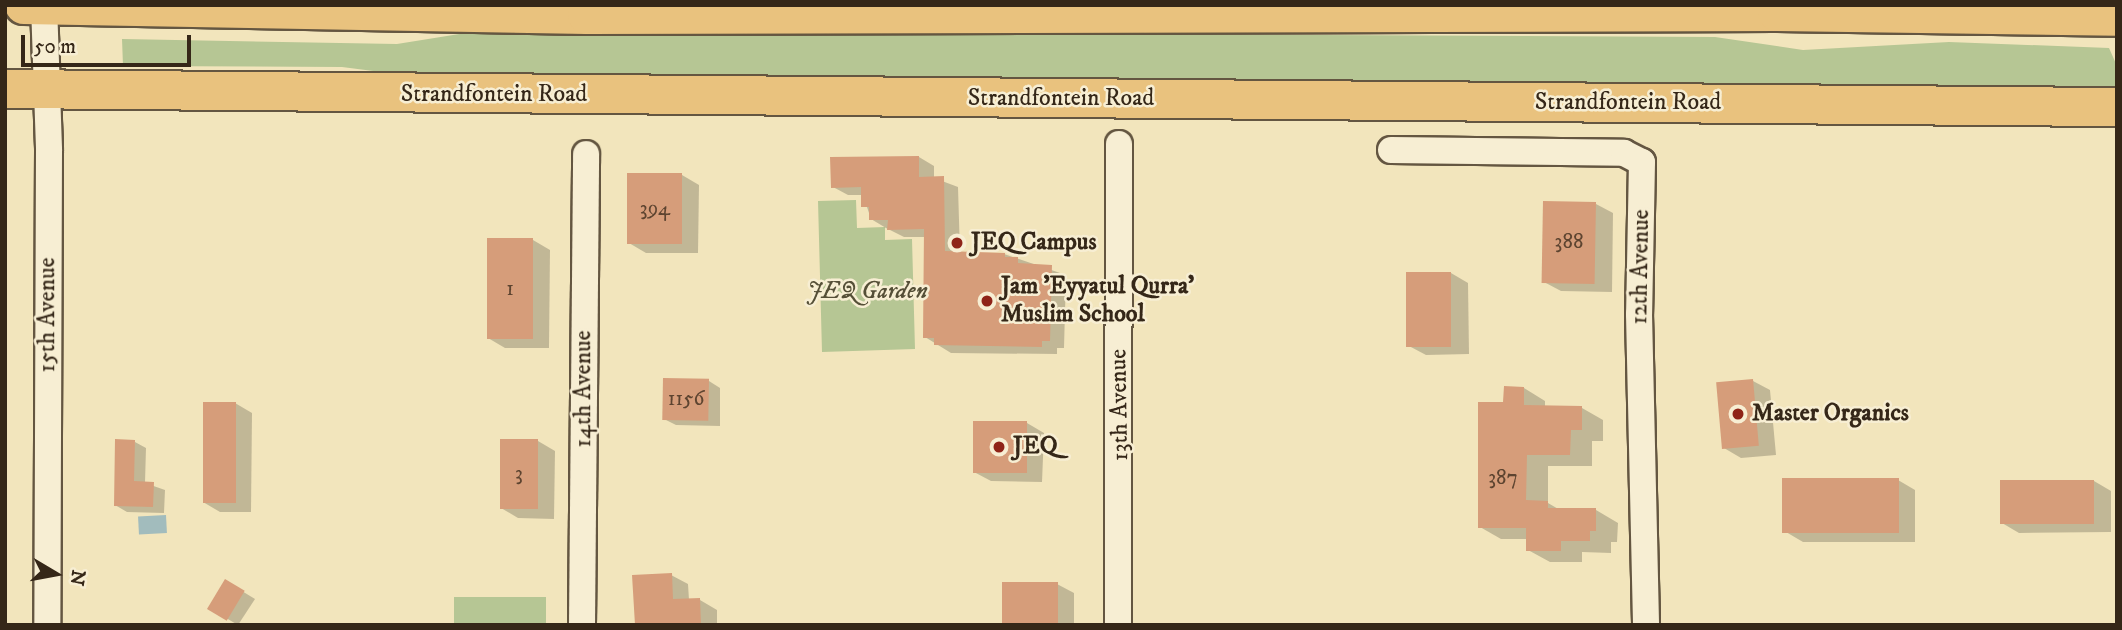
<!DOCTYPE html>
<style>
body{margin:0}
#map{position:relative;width:2122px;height:630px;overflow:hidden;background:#f2e5bc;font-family:"IM FELL DW Pica",serif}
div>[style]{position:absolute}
.green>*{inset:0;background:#b6c694;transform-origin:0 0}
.water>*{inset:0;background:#a2bcbd;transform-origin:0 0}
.shadow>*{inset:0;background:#0003}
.building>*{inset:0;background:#d69d7a;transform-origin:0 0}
.roads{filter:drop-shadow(2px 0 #645641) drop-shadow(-2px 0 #645641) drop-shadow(0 2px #645641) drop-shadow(0 -2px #645641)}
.minor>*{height:26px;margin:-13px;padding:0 13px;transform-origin:13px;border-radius:13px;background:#f7eed3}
.primary>*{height:38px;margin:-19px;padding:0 19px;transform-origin:19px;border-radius:19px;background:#e9c27e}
.dots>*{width:19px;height:19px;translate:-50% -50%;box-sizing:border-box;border:4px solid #f7eed3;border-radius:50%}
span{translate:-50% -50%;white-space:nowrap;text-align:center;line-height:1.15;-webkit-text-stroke:5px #f7eed3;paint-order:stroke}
.number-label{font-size:21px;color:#5d4430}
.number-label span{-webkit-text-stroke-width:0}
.street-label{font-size:24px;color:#352718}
.poi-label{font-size:24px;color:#352718;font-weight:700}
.left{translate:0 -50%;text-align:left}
.park-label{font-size:24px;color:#554f37;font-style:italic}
.frame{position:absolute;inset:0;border:7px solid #352718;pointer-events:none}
.north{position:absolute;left:21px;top:539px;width:70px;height:70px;-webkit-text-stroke:5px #f7eed3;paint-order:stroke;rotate:100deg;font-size:19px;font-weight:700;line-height:28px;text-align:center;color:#352718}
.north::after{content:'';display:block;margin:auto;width:24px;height:32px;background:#352718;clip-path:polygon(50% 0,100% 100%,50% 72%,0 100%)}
.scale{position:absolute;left:21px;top:35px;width:170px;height:32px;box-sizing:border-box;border:4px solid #352718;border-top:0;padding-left:9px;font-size:21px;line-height:24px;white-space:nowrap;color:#352718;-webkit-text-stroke:5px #f7eed3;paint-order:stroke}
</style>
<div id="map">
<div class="green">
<i style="clip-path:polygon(478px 31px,1715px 37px,1803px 50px,1949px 42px,2109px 48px,2117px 66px,2117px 88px,428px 78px,342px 67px,123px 66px,122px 39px,397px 44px)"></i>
<i style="clip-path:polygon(856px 200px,857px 228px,885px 227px,885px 240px,912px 239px,915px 349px,822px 352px,818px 201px)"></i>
<i style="left:546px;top:597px;width:28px;height:92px;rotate:90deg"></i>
</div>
<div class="water">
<i style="left:166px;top:515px;width:18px;height:28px;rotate:87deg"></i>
</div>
<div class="shadow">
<i style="clip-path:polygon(919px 157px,934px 166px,934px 178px,958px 187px,960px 253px,1004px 254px,1066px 275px,1064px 348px,1057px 348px,1057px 354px,951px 353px,925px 337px,926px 237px,904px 237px,886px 228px,871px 219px,863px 195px,848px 195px,833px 187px)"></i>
<i style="clip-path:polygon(682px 175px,699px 185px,698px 253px,646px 253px,629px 243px)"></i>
<i style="clip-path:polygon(1596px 204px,1613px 213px,1612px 292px,1561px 291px,1544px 282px)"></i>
<i style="clip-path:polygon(533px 240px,550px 250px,549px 348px,505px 348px,488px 338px)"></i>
<i style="clip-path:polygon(1451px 273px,1468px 283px,1469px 354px,1426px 355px,1409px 346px)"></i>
<i style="clip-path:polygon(709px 381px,720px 388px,720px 426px,676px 425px,664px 419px)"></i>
<i style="clip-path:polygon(1753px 381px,1770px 390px,1776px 455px,1741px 458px,1724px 448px)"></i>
<i style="clip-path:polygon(1524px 388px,1545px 401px,1545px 407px,1582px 408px,1603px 420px,1603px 441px,1592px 441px,1592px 466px,1548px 466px,1548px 503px,1560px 510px,1596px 510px,1618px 523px,1617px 542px,1611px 542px,1611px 553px,1582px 552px,1582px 562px,1550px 562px,1528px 550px,1528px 539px,1501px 539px,1480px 527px,1505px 404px)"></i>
<i style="clip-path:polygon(235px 403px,252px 413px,251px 512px,220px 512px,203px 502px)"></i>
<i style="clip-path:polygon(1027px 423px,1044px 433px,1042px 482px,991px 481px,974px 472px)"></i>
<i style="clip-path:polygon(538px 441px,555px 451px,554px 519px,518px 518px,501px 508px)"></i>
<i style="clip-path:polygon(135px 442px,146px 448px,145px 483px,165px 490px,164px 513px,127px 512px,115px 505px)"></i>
<i style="clip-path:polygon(1898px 480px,1915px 490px,1915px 542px,1803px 542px,1786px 532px)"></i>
<i style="clip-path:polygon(2094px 481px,2111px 491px,2111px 532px,2019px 533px,2002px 523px)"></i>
<i style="clip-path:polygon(671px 575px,688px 584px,689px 600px,700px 600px,717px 610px,717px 625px,637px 625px)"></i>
<i style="clip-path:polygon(1057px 584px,1074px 593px,1074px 625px,1003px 625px)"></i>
<i style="clip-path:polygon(237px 588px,255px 599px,238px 625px,209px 608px)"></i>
<i style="clip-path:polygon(1738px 623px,1793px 624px,1795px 625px,1738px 625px)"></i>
</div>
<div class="building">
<i style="clip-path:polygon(919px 156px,919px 177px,944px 176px,945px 251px,1005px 253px,1005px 257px,1018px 257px,1018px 263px,1052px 265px,1050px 341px,1042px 341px,1042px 347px,934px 345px,934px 338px,923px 338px,924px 229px,887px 230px,888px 220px,869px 220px,869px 207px,861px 207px,861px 187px,831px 188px,830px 157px)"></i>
<i style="left:627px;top:173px;width:55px;height:71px"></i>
<i style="left:1543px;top:201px;width:53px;height:82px;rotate:1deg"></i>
<i style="left:533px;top:238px;width:101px;height:46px;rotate:90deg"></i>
<i style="left:1406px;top:272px;width:45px;height:75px"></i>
<i style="left:663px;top:378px;width:46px;height:42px;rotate:1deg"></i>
<i style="left:1753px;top:379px;width:67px;height:37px;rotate:85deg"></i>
<i style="clip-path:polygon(1504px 386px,1524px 387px,1524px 405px,1582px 406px,1582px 430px,1571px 430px,1570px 455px,1527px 455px,1526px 500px,1548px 501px,1548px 508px,1596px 508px,1596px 531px,1590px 531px,1590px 541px,1561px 541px,1561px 551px,1526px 551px,1526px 528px,1478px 528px,1478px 402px,1503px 402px)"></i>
<i style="left:203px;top:402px;width:33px;height:101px"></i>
<i style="left:973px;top:421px;width:54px;height:52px"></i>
<i style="clip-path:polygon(115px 439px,135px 440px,134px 481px,154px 482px,153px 507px,114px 506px)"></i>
<i style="left:500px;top:439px;width:38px;height:70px"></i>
<i style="left:1782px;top:478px;width:117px;height:55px"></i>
<i style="left:2000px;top:480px;width:94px;height:44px"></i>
<i style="clip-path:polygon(672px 573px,673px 599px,700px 598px,701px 625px,635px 625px,632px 575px)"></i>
<i style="left:225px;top:579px;width:23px;height:35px;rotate:31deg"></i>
<i style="left:1002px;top:582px;width:56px;height:43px"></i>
</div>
<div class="roads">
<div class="minor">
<i style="left:44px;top:5px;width:146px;rotate:88deg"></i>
<i style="left:49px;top:151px;width:474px;rotate:90.2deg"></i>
<i style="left:1391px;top:150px;width:233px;rotate:0.7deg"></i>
<i style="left:1624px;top:153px;width:20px;rotate:27deg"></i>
<i style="left:1642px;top:162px;width:152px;rotate:91.1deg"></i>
<i style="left:1639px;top:314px;width:311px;rotate:88.7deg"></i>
<i style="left:582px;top:625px;width:471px;rotate:-89.5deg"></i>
<i style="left:1118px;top:625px;width:481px;rotate:-89.9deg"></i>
</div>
<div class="primary">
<i style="left:24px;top:5px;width:563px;rotate:1.02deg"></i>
<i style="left:587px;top:15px;width:1190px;rotate:-0.14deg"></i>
<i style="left:1777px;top:12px;width:340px;rotate:0.8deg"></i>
<i style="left:5px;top:89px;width:2112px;rotate:0.49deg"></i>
</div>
</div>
<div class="dots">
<i style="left:957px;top:243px;background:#8f2418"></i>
<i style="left:987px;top:301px;background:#8f2418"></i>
<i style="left:1738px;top:414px;background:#8f2418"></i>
<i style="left:999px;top:447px;background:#8f2418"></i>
</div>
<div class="number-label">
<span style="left:655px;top:209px">394</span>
<span style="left:1569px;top:242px">388</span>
<span style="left:510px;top:289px">1</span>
<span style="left:686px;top:399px">1156</span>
<span style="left:519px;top:474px">3</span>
<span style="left:1503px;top:478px">387</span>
</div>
<div class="street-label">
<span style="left:494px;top:95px">Strandfontein Road</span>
<span style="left:1061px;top:99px">Strandfontein Road</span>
<span style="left:1628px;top:103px">Strandfontein Road</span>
<span style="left:1641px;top:267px;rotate:-89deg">12th Avenue</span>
<span style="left:48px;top:315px;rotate:-90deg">15th Avenue</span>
<span style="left:584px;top:389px;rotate:-90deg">14th Avenue</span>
<span style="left:1120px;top:405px;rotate:-91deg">13th Avenue</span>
</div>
<div class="poi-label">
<span class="left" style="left:971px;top:243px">JEQ Campus</span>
<span class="left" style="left:1001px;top:301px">Jam 'Eyyatul Qurra'<br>Muslim School</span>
<span class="left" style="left:1752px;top:414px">Master Organics</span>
<span class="left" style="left:1013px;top:447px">JEQ</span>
</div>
<div class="park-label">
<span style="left:867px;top:292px">JEQ Garden</span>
</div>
<div class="frame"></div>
<div class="north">N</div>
<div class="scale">50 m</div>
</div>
